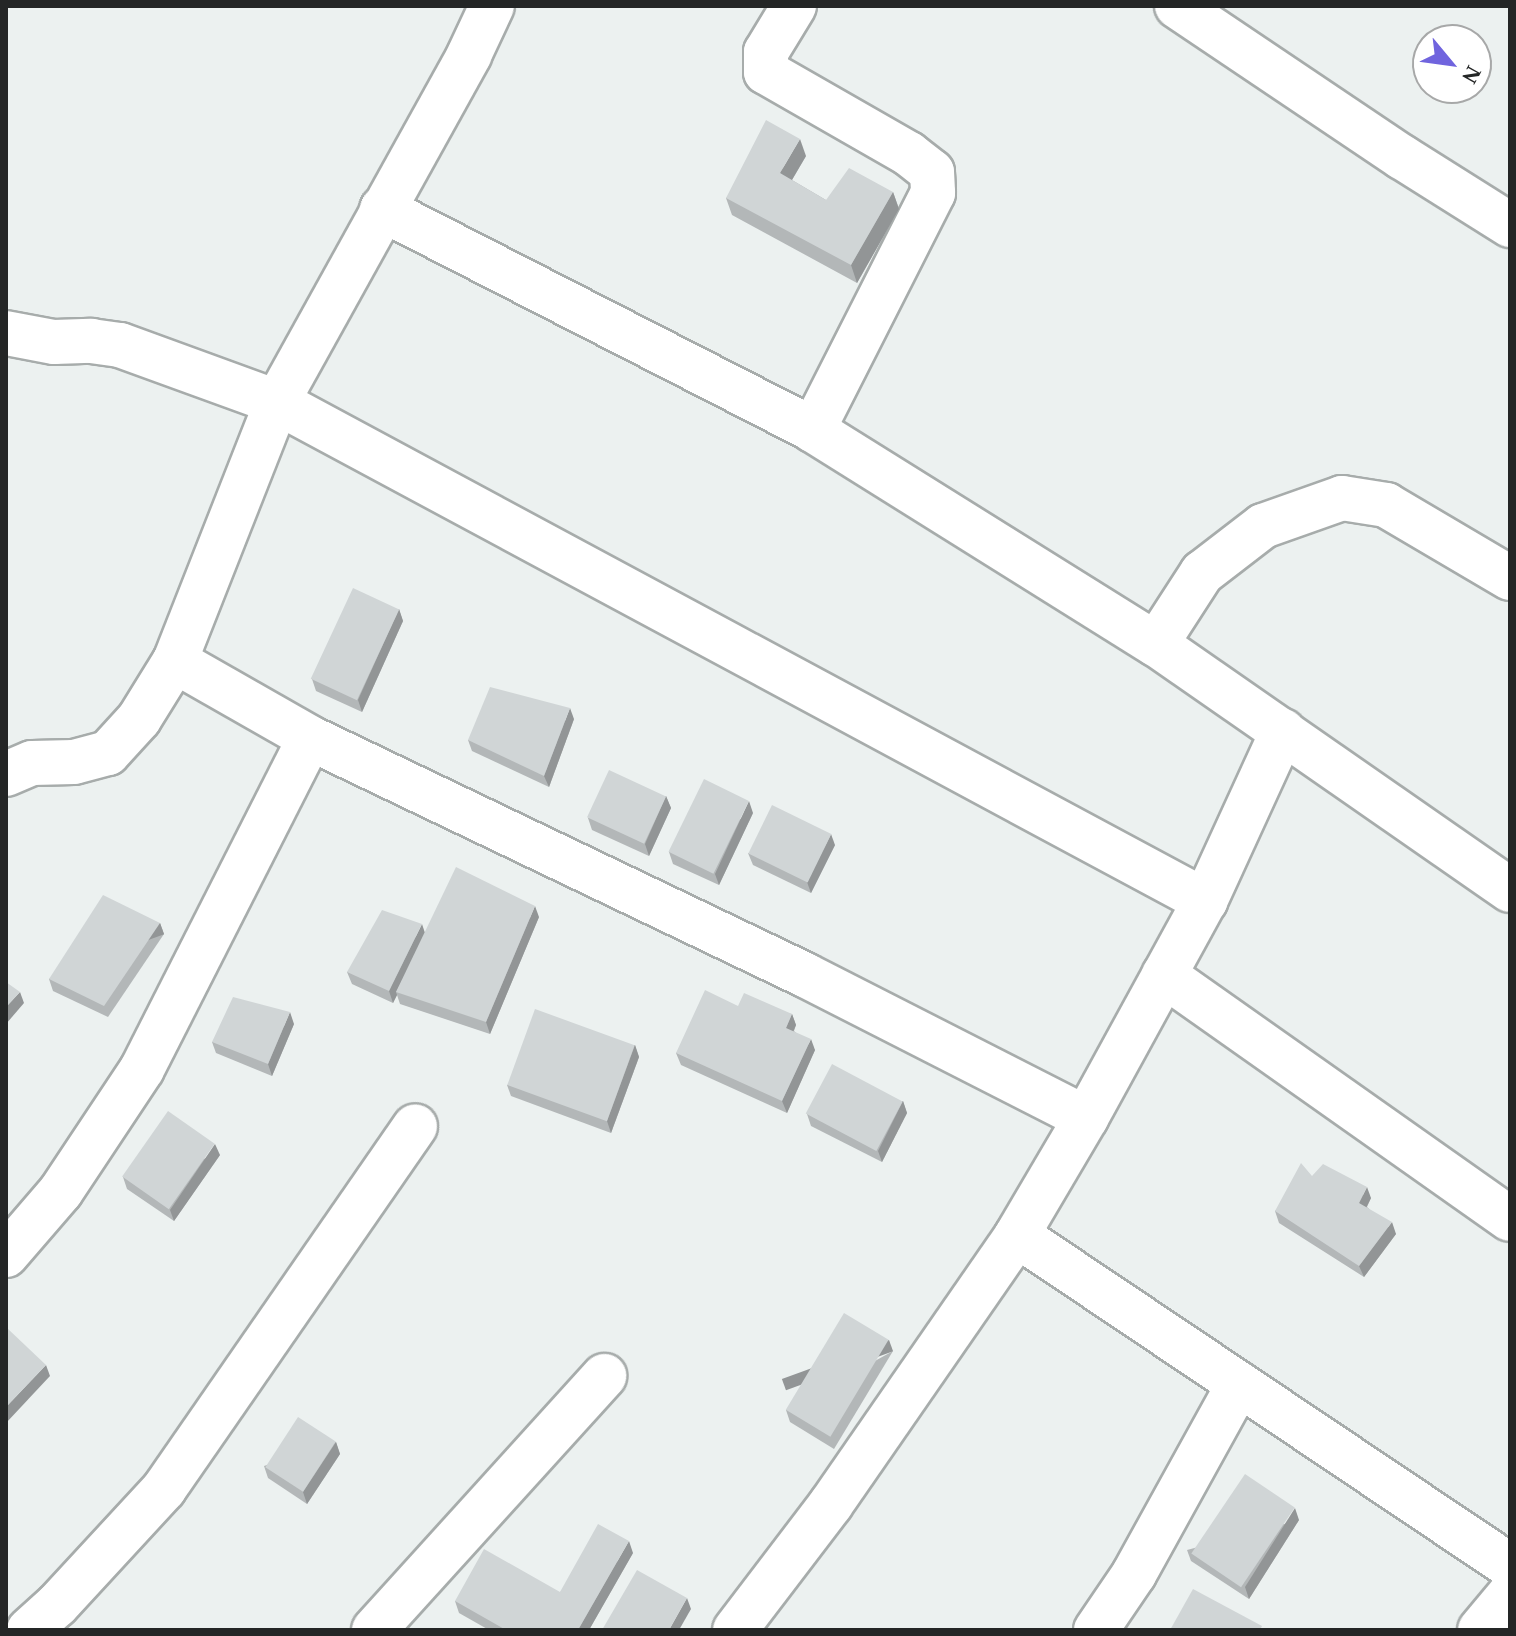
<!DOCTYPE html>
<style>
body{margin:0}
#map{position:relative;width:1516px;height:1636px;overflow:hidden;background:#ecf1f0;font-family:"Times New Roman",serif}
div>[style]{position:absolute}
.roads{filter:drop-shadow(2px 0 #a7acab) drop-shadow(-2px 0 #a7acab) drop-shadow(0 2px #a7acab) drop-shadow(0 -2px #a7acab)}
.minor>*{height:44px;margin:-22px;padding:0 22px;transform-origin:22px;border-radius:22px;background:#fff}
.wall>*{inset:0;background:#b3b7b8}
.shaded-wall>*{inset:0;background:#929596;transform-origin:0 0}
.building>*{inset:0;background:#d0d5d6;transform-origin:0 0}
span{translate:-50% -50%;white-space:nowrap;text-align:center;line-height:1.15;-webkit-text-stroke:6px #fff;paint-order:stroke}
.frame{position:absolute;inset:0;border:8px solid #242626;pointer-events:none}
.north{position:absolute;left:1412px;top:24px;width:80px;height:80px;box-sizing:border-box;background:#fff;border:2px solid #a7a8a8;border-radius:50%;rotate:119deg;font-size:22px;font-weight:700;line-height:32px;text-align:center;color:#242626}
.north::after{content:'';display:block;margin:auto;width:28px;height:36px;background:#7064de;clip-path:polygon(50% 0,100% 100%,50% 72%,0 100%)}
</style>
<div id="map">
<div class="roads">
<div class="minor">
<i style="left:794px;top:6px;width:54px;rotate:121.3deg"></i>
<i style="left:766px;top:52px;width:20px;rotate:90deg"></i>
<i style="left:766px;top:72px;width:165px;rotate:29.8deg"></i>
<i style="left:909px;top:154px;width:29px;rotate:38deg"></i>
<i style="left:932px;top:172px;width:21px;rotate:87deg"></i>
<i style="left:933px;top:193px;width:266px;rotate:116.9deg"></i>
<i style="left:1177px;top:6px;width:271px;rotate:33.9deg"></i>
<i style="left:1402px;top:157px;width:128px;rotate:32.2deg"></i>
<i style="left:382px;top:209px;width:484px;rotate:27.1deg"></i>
<i style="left:813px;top:430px;width:404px;rotate:32deg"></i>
<i style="left:1156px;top:644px;width:431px;rotate:34.8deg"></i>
<i style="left:6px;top:333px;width:49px;rotate:10.6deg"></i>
<i style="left:54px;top:342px;width:37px;rotate:-2deg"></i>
<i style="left:91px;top:341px;width:29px;rotate:8deg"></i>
<i style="left:120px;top:345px;width:167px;rotate:20deg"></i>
<i style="left:277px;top:402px;width:1054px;rotate:28.27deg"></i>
<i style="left:1156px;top:644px;width:85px;rotate:-57.1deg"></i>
<i style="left:1202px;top:573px;width:77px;rotate:-37.6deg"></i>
<i style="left:1263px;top:526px;width:84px;rotate:-19.5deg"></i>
<i style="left:1342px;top:498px;width:45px;rotate:9deg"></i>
<i style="left:1386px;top:505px;width:144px;rotate:30.5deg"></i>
<i style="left:175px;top:661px;width:155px;rotate:29.7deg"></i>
<i style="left:310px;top:738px;width:549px;rotate:25.58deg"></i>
<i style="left:805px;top:975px;width:315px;rotate:27deg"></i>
<i style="left:6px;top:774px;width:28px;rotate:-23deg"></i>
<i style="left:32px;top:763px;width:42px;rotate:-1.4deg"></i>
<i style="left:74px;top:762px;width:35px;rotate:-15deg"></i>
<i style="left:108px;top:753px;width:46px;rotate:-47.6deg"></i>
<i style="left:139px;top:719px;width:68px;rotate:-58.2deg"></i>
<i style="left:175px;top:661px;width:278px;rotate:-68.5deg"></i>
<i style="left:277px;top:402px;width:397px;rotate:-61deg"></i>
<i style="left:469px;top:55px;width:54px;rotate:-64.9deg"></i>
<i style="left:1164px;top:975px;width:423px;rotate:35.2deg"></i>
<i style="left:1017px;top:1235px;width:594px;rotate:33.88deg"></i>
<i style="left:6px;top:1255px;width:84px;rotate:-49.3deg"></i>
<i style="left:61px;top:1191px;width:146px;rotate:-56.4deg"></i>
<i style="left:142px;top:1069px;width:371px;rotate:-63.1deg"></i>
<i style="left:29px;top:1630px;width:38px;rotate:-42deg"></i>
<i style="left:57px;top:1605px;width:158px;rotate:-47.3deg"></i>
<i style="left:164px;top:1489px;width:441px;rotate:-55.3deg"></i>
<i style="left:374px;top:1630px;width:343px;rotate:-47.8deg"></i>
<i style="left:735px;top:1630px;width:158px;rotate:-52.7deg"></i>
<i style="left:831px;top:1504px;width:327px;rotate:-55.3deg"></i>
<i style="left:1017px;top:1235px;width:136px;rotate:-59.5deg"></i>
<i style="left:1086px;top:1118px;width:247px;rotate:-61.3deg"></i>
<i style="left:1205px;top:901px;width:187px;rotate:-65.4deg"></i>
<i style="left:1096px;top:1630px;width:68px;rotate:-55.8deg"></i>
<i style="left:1134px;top:1574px;width:217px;rotate:-61.1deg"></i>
<i style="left:1480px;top:1630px;width:47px;rotate:-50.2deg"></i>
</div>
</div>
<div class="wall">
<i style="clip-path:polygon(806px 156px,792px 180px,826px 200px,893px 192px,899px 209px,857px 283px,732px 215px,726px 198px)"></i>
<i style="clip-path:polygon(399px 609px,403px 621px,362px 712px,316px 691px,312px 679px)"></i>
<i style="clip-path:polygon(574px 719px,549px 787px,472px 751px,468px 740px)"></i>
<i style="clip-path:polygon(666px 796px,671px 808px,649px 856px,592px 830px,588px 818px)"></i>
<i style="clip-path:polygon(753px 813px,719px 885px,673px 864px,669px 852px)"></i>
<i style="clip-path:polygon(835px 845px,811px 893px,753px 865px,748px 853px)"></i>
<i style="clip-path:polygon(539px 917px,490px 1034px,400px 1004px,397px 995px,393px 1003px,352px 984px,347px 972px,425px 932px)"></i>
<i style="clip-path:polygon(160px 923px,164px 934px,108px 1017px,53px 991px,49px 979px)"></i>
<i style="clip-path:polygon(738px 1006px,792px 1014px,796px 1025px,794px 1031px,815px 1050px,787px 1113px,681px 1065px,676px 1053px)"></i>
<i style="clip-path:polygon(294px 1024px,272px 1076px,216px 1053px,212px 1042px)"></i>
<i style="clip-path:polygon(635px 1045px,639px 1057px,611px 1133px,511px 1096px,507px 1085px)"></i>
<i style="clip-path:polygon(903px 1101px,907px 1113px,882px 1162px,811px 1126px,807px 1114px)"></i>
<i style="clip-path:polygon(220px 1155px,174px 1221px,127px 1189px,123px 1177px)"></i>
<i style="clip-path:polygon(1312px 1176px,1371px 1198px,1367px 1207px,1396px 1234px,1364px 1277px,1279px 1223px,1275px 1211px)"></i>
<i style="clip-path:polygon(893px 1351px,834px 1449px,790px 1422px,786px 1410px)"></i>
<i style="clip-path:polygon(336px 1442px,340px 1454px,307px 1504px,268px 1478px,264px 1466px)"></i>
<i style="clip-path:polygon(1299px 1520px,1249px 1599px,1191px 1561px,1187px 1550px)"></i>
<i style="clip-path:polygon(633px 1553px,589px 1630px,489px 1630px,459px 1613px,455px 1601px,560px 1592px)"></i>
</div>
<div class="shaded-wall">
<i style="clip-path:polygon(800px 139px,806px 156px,786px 190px,780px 173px)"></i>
<i style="clip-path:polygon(893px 192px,899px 209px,857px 283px,851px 265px)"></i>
<i style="clip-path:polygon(399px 609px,403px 621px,362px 712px,358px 700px)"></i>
<i style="clip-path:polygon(570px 708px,574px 719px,549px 787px,544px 776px)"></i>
<i style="clip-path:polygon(666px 796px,671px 808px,649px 856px,645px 844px)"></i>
<i style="clip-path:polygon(749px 801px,753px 813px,719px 885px,715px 874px)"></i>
<i style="clip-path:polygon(831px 834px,835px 845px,811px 893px,807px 882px)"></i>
<i style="clip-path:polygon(535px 906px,539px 917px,490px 1034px,486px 1022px)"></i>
<i style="left:160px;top:923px;width:12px;height:100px;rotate:70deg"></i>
<i style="clip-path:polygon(422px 924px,426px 936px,396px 992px,397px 995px,393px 1003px,389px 991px)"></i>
<i style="clip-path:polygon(20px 992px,24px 1003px,6px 1024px,6px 1007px)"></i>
<i style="clip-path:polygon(290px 1012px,294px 1024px,272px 1076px,268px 1064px)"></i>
<i style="clip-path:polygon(792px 1014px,796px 1025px,790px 1039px,786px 1028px)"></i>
<i style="clip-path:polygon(811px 1039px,815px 1050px,787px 1113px,782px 1101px)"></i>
<i style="clip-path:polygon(635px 1045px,639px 1057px,611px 1133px,607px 1121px)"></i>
<i style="clip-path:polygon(903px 1101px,907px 1113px,882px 1162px,878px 1151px)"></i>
<i style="clip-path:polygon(215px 1144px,220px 1155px,174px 1221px,170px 1210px)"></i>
<i style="clip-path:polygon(1367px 1187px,1371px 1198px,1363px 1214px,1359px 1203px)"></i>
<i style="clip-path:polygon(1392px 1222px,1396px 1234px,1364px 1277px,1359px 1266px)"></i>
<i style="left:889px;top:1340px;width:12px;height:114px;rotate:70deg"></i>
<i style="clip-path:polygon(46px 1365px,50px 1376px,6px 1423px,6px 1407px)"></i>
<i style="clip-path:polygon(336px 1442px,340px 1454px,307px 1504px,303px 1492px)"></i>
<i style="clip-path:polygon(1295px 1508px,1299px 1520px,1249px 1599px,1245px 1587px)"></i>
<i style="clip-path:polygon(629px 1541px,633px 1553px,589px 1630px,578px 1630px)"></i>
<i style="clip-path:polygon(687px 1598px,691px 1609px,679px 1630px,669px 1630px)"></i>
</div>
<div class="building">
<i style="clip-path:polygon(766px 120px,800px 139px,780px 173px,826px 200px,849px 168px,893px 192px,851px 265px,726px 198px)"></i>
<i style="left:353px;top:588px;width:51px;height:100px;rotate:25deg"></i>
<i style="clip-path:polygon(490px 687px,570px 708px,544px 776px,468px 740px)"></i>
<i style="left:609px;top:770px;width:63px;height:52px;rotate:25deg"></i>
<i style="left:704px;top:779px;width:50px;height:81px;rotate:26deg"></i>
<i style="left:772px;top:805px;width:66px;height:54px;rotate:26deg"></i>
<i style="clip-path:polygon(456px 867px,535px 906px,486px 1022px,396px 992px)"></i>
<i style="clip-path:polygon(103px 895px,160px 923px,104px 1006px,49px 979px)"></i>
<i style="clip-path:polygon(382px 910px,422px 924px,389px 991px,347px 972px)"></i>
<i style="clip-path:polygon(6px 982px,20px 992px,6px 1007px)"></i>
<i style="clip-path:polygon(705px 990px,738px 1006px,744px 993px,792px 1014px,786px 1028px,811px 1039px,782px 1101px,676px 1053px)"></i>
<i style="clip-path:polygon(233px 997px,290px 1012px,268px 1064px,212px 1042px)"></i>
<i style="left:535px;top:1009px;width:106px;height:81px;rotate:20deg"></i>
<i style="left:832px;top:1064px;width:80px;height:56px;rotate:28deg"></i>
<i style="left:168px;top:1111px;width:57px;height:80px;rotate:35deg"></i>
<i style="clip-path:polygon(1301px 1163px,1312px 1176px,1323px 1164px,1367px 1187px,1359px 1203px,1392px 1222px,1359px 1266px,1275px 1211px)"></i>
<i style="left:844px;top:1313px;width:52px;height:113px;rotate:31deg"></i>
<i style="clip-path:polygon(7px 1328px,46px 1365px,6px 1407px,6px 1329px)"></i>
<i style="left:298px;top:1417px;width:45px;height:60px;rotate:33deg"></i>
<i style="left:1245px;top:1474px;width:60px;height:96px;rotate:34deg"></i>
<i style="clip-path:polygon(598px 1524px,629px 1541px,578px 1630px,506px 1630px,455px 1601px,484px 1549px,560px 1592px)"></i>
<i style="clip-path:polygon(637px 1570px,687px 1598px,669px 1630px,602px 1630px)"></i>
<i style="clip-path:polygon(1193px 1589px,1262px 1626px,1260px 1630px,1170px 1630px)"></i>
</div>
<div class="frame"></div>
<div class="north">N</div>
</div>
